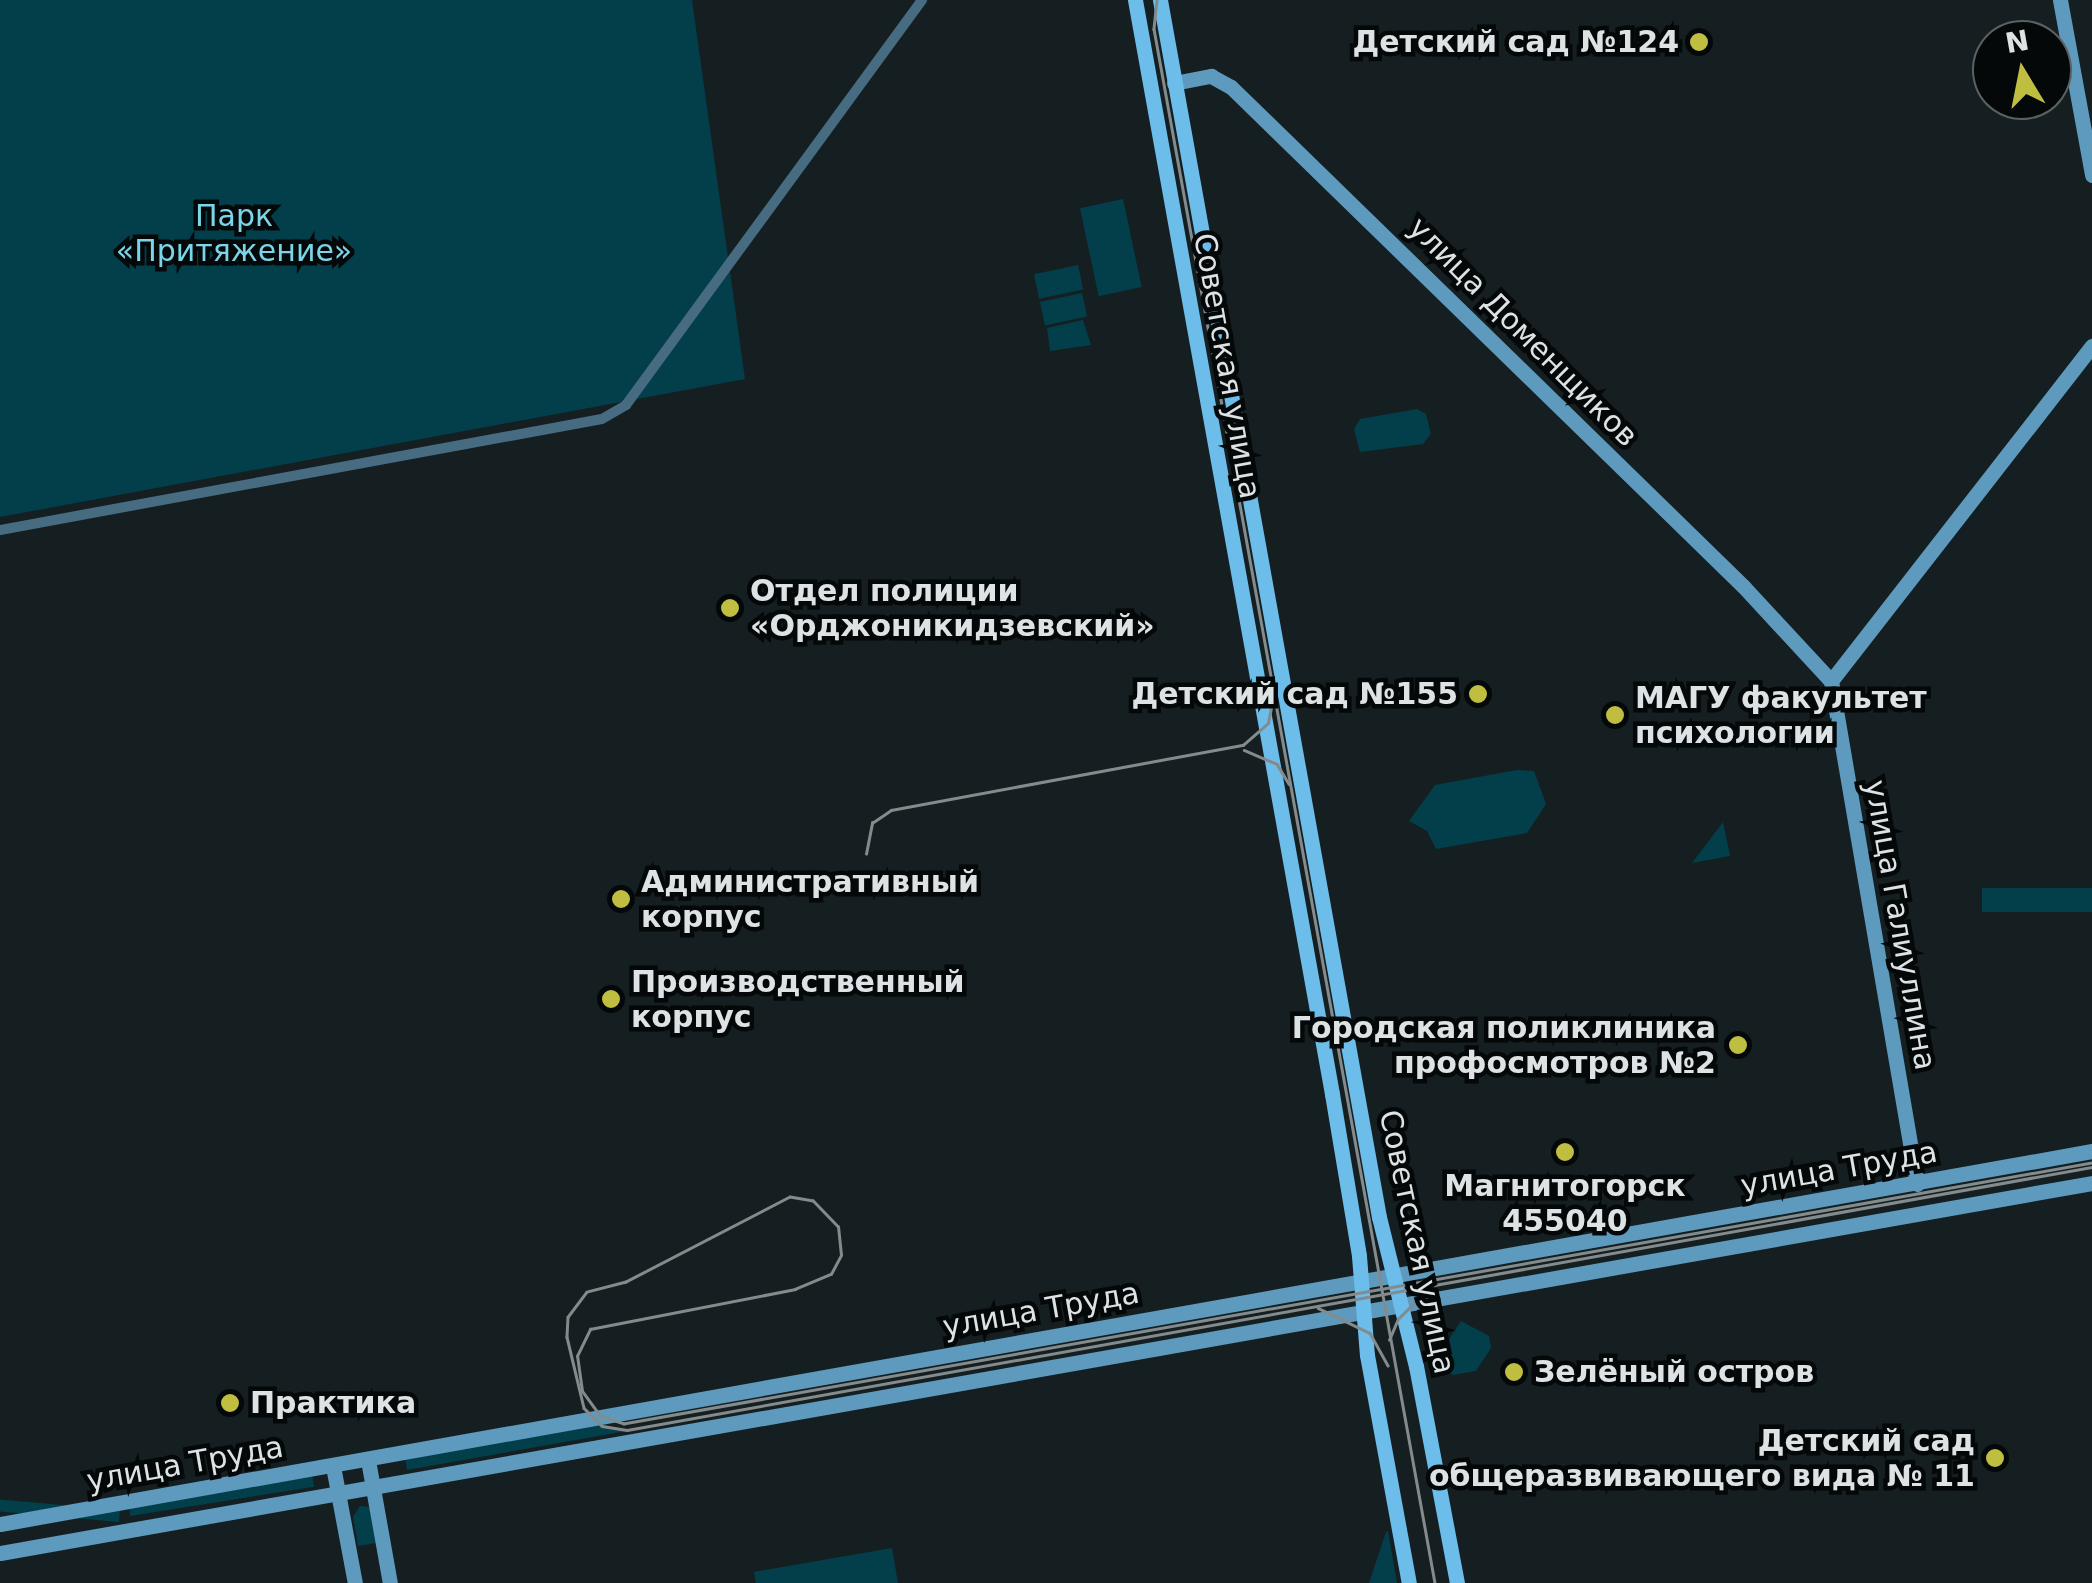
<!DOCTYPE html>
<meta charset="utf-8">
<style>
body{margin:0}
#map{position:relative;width:2092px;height:1583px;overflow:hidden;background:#151f21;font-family:"DejaVu Sans",sans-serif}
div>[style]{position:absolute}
.green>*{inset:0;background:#033f4a;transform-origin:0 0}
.street>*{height:10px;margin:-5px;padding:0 5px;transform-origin:5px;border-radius:5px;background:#476c82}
.secondary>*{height:15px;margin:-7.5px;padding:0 7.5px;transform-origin:7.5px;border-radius:7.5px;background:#5d9abd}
.primary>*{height:15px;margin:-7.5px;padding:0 7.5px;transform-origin:7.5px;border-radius:7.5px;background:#6cbdea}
.tram>*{height:2.5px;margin:-1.25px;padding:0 1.25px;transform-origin:1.25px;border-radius:1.25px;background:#848b8d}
.dots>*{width:28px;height:28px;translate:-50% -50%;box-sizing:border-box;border:5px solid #050809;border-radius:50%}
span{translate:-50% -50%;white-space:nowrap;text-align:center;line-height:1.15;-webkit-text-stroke:9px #050809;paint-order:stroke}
.poi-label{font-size:30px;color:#dde3e5;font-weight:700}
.right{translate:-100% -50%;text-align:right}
.left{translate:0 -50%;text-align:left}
.park-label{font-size:30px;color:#7bd5e9}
.street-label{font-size:30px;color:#dde3e5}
.north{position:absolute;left:1972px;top:20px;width:100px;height:100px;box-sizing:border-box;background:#050809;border:2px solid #5b6061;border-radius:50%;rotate:350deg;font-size:28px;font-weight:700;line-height:40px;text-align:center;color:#dde3e5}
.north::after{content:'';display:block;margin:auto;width:35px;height:45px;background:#c0be41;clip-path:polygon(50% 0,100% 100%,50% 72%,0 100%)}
</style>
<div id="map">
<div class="green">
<i style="clip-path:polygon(0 0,692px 0,745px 379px,0 517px)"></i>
<i style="left:1123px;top:199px;width:90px;height:44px;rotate:78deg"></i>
<i style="left:1078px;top:265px;width:25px;height:45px;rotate:78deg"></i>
<i style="left:1082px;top:293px;width:24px;height:43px;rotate:78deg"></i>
<i style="clip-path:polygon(1083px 320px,1091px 345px,1050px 351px,1047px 328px)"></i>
<i style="clip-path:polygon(1417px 409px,1426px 414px,1431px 434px,1423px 444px,1360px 452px,1354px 429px,1360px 419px)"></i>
<i style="clip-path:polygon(1517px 770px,1534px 771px,1546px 804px,1527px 833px,1436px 849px,1427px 831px,1409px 821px,1435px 785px)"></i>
<i style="clip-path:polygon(1723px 822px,1730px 856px,1692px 863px)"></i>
<i style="left:2092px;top:888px;width:24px;height:110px;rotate:90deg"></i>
<i style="clip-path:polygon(1461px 1321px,1489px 1336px,1491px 1348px,1476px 1371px,1453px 1375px,1435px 1360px)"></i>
<i style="clip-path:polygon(596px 1422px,627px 1431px,407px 1470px,405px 1457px)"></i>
<i style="left:312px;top:1474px;width:13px;height:186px;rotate:81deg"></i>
<i style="clip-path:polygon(360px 1506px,373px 1507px,382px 1542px,358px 1546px,353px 1517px)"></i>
<i style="left:120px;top:1510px;width:12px;height:122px;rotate:95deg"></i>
<i style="clip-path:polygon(1388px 1531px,1397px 1583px,1369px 1583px,1386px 1532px)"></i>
<i style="clip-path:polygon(892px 1548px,898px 1583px,756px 1583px,754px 1572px)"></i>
</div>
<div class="street">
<i style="left:0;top:530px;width:612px;rotate:-10.45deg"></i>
<i style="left:602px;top:419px;width:28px;rotate:-30deg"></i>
<i style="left:626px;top:405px;width:502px;rotate:-53.84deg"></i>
</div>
<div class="secondary">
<i style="left:2060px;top:0;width:178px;rotate:79.6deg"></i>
<i style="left:1174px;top:83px;width:38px;rotate:-11deg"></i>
<i style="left:1211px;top:76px;width:23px;rotate:29deg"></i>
<i style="left:1231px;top:87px;width:715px;rotate:44.26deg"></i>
<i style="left:1743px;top:586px;width:129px;rotate:47.2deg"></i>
<i style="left:1917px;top:1184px;width:510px;rotate:-99.7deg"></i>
<i style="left:1831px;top:681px;width:425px;rotate:-52.1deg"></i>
<i style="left:368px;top:1460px;width:125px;rotate:79.9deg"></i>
<i style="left:333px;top:1466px;width:119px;rotate:79.4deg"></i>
<i style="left:0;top:1524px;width:2125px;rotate:-10.11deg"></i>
<i style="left:0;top:1553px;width:2124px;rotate:-10.03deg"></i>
</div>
<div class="primary">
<i style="left:1135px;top:0;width:1112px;rotate:79.79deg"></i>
<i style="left:1332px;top:1094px;width:164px;rotate:80.5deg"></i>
<i style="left:1359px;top:1256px;width:99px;rotate:85.4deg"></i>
<i style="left:1367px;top:1355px;width:232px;rotate:79.6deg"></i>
<i style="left:1160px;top:0;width:1237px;rotate:79.8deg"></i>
<i style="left:1379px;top:1217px;width:154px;rotate:76.1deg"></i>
<i style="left:1416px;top:1366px;width:221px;rotate:79.3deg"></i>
</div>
<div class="tram">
<i style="left:1157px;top:0;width:29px;rotate:96deg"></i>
<i style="left:1154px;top:29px;width:1579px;rotate:79.75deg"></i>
<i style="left:1244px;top:750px;width:36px;rotate:23deg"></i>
<i style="left:1277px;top:764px;width:23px;rotate:59deg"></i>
<i style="left:866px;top:854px;width:32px;rotate:-79deg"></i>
<i style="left:872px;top:823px;width:23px;rotate:-34deg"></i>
<i style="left:891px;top:810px;width:358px;rotate:-10.5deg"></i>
<i style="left:1243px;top:745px;width:33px;rotate:-41deg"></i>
<i style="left:1268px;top:723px;width:25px;rotate:-79deg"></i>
<i style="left:2092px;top:1163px;width:1491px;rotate:169.92deg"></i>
<i style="left:624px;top:1424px;width:25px;rotate:-162deg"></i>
<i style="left:600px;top:1416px;width:31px;rotate:-126deg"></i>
<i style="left:582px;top:1391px;width:35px;rotate:-98deg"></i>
<i style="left:577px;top:1356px;width:30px;rotate:-64deg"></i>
<i style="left:590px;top:1329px;width:209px;rotate:-11deg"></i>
<i style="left:795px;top:1289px;width:39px;rotate:-23deg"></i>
<i style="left:831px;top:1274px;width:21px;rotate:-62deg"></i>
<i style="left:841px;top:1255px;width:28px;rotate:-96deg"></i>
<i style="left:838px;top:1227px;width:36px;rotate:-134deg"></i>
<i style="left:813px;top:1201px;width:23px;rotate:-170deg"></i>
<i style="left:790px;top:1197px;width:185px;rotate:152.6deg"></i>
<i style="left:626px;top:1282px;width:40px;rotate:165.6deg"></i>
<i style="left:587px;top:1292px;width:31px;rotate:127deg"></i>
<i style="left:568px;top:1317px;width:20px;rotate:93deg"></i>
<i style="left:567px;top:1337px;width:73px;rotate:76.5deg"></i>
<i style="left:584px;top:1408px;width:25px;rotate:45deg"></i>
<i style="left:602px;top:1426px;width:25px;rotate:9deg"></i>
<i style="left:627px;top:1430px;width:1488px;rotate:-10.18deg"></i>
<i style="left:1318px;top:1308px;width:58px;rotate:25.7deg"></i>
<i style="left:1370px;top:1333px;width:37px;rotate:61deg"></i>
<i style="left:1389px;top:1340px;width:23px;rotate:-67deg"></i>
<i style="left:1398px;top:1319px;width:47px;rotate:-45deg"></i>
</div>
<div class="dots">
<i style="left:1699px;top:42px;background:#c0be41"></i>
<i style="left:730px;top:608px;background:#c0be41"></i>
<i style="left:1478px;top:694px;background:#c0be41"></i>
<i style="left:1615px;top:715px;background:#c0be41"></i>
<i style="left:621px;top:899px;background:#c0be41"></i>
<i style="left:611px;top:999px;background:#c0be41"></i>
<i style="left:1738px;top:1045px;background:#c0be41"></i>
<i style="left:1565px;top:1152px;background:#c0be41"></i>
<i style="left:1514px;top:1372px;background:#c0be41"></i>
<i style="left:230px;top:1403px;background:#c0be41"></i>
<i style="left:1995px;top:1458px;background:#c0be41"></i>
</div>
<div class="poi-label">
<span class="right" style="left:1679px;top:42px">Детский сад №124</span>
<span class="left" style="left:750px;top:608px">Отдел полиции<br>«Орджоникидзевский»</span>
<span class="right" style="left:1458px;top:694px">Детский сад №155</span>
<span class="left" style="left:1635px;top:715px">МАГУ факультет<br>психологии</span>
<span class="left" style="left:641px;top:899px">Административный<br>корпус</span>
<span class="left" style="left:631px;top:999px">Производственный<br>корпус</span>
<span class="right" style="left:1716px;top:1045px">Городская поликлиника<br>профосмотров №2</span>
<span style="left:1565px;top:1203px">Магнитогорск<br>455040</span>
<span class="left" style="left:1534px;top:1372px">Зелёный остров</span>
<span class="left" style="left:250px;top:1403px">Практика</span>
<span class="right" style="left:1975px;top:1458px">Детский сад<br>общеразвивающего вида № 11</span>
</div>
<div class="park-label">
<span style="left:234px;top:233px">Парк<br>«Притяжение»</span>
</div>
<div class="street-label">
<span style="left:1523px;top:332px;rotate:45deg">улица Доменщиков</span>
<span style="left:1227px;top:366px;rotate:80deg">Советская улица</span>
<span style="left:1900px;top:925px;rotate:80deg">улица Галиуллина</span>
<span style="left:1839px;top:1169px;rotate:-10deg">улица Труда</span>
<span style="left:1417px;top:1242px;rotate:78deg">Советская улица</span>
<span style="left:1041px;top:1310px;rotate:-10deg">улица Труда</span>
<span style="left:185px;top:1464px;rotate:-10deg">улица Труда</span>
</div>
<div class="north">N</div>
</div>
